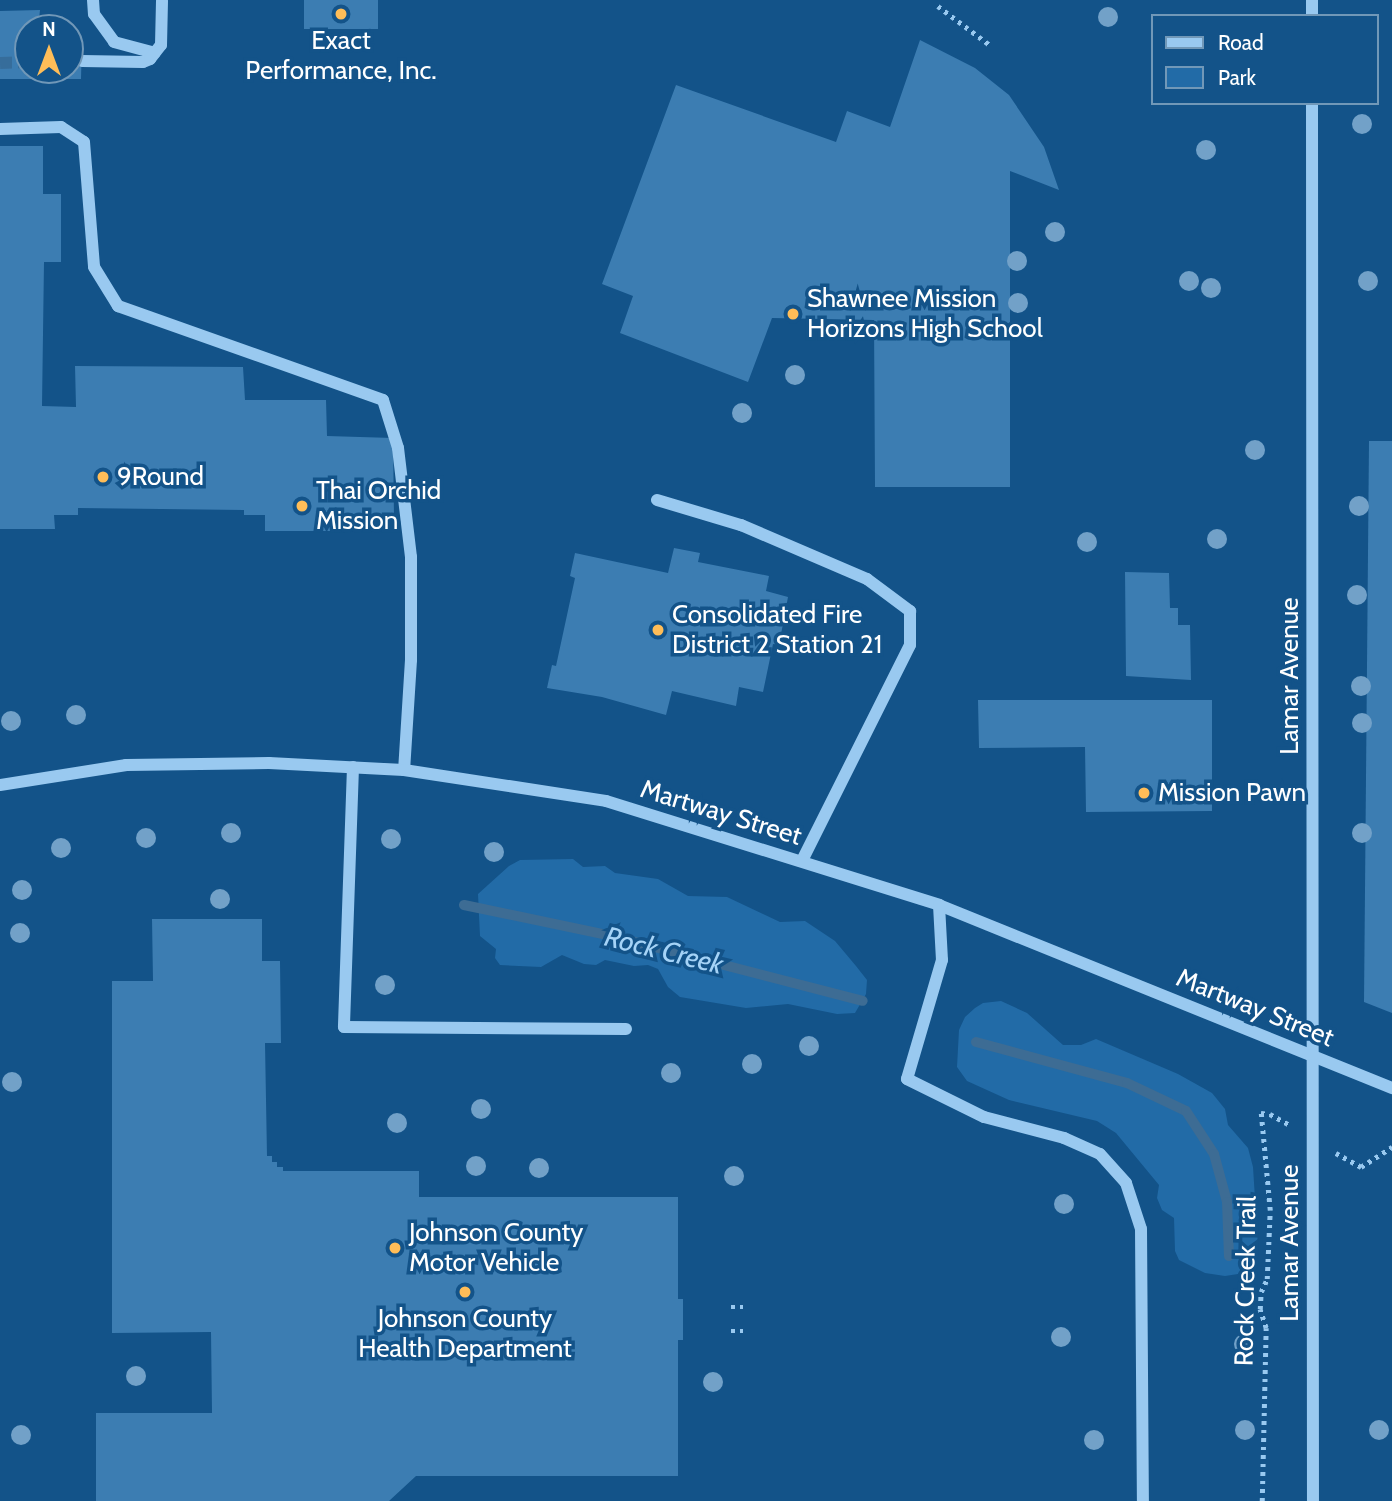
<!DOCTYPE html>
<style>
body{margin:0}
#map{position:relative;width:1392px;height:1501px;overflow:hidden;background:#135389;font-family:Cabin,sans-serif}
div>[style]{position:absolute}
.green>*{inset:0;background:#226ba7}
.stream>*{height:10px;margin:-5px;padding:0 5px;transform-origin:5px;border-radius:5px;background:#3d6c94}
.building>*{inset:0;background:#3c7db2;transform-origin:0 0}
.minor-tunnel>*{height:12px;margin-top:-6px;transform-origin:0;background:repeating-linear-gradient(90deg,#366d9b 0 12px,transparent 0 18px)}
.path>*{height:4.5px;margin-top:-2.25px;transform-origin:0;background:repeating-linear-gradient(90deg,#99c9f0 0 3.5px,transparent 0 8.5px)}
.minor>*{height:12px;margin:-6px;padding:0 6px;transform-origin:6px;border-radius:6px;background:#99c9f0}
.trees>*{width:20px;height:20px;margin:-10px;border-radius:50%;background:#72a1c8}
.dots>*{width:19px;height:19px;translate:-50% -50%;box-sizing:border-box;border:4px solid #135389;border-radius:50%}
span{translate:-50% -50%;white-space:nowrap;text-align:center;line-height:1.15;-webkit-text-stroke:7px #135389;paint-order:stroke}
.poi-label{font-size:26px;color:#fff}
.left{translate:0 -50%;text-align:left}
.street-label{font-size:26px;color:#fff}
.water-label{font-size:28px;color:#a5d3f7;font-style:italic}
.legend{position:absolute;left:1151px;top:14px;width:228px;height:91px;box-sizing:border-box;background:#135389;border:2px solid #7198b8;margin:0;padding:9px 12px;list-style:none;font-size:21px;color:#fff}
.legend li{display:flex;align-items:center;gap:14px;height:35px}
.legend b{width:35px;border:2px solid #7198b8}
.north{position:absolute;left:14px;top:14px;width:70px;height:70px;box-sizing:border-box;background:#135389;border:2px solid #7198b8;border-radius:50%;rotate:0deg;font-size:19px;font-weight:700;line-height:28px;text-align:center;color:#fff}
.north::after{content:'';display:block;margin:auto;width:24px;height:32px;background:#ffbd58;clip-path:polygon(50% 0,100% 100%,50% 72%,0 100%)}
</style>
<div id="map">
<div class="green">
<i style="clip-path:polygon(573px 859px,583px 867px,605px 866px,615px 873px,658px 879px,688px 896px,727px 897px,780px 922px,805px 921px,835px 941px,856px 966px,867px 980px,866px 994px,855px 1013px,837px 1014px,788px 1004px,746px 1008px,680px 997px,668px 987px,658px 969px,648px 965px,634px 966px,605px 960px,596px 965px,584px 964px,562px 955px,541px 967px,500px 965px,495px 958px,496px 949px,480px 936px,478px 894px,509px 866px,520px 860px)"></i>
<i style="clip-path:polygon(1001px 1001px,1027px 1013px,1063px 1045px,1081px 1045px,1096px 1039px,1178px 1074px,1212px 1093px,1225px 1109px,1228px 1125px,1248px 1148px,1253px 1167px,1258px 1246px,1253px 1262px,1238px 1274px,1225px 1276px,1205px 1273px,1179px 1260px,1175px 1251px,1174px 1218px,1162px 1210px,1157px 1198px,1159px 1185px,1116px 1133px,1097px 1121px,1009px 1100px,967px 1081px,957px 1067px,959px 1030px,965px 1017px,975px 1008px,983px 1003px)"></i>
</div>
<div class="stream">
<i style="left:464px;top:905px;width:147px;rotate:11.8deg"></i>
<i style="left:608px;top:935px;width:263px;rotate:14.5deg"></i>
<i style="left:976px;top:1042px;width:156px;rotate:15.2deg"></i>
<i style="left:1127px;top:1083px;width:65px;rotate:25.4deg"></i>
<i style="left:1186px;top:1111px;width:51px;rotate:56.9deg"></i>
<i style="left:1214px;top:1154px;width:50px;rotate:74.8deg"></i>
<i style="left:1227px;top:1202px;width:54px;rotate:87.9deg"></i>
</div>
<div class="building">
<i style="left:304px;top:0;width:74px;height:29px"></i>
<i style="clip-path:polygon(40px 10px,38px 28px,28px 28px,28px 70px,70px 70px,70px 43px,82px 42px,81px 79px,0 79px,0 11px)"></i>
<i style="clip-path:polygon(920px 40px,975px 68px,1009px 95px,1044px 147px,1059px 190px,1010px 171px,1010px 487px,875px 487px,874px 320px,772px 318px,748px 382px,620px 333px,633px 296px,602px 284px,676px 85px,836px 142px,847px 111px,890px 127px)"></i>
<i style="clip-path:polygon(0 146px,43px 146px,43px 194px,61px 194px,61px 262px,44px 262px,42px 406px,76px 407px,75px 366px,243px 367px,245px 400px,326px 400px,327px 436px,393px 438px,394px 517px,372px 517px,372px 531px,265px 531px,265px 515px,244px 515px,244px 510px,78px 508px,78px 515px,54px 515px,55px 529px,0 529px)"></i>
<i style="clip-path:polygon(1369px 441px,1392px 441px,1392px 1013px,1364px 1002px)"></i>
<i style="clip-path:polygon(674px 548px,700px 553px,698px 562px,769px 576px,766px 591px,788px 597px,779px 645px,773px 644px,763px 692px,739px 687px,736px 706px,672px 691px,666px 715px,602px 697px,547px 688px,552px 665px,556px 666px,575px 578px,570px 576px,575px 553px,668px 573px)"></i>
<i style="clip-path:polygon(1125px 572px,1169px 573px,1170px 608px,1178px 608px,1178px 625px,1190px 625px,1191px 680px,1126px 676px)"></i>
<i style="clip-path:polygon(978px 700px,1212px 700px,1212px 811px,1086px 812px,1085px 747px,979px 748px)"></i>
<i style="clip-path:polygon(152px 919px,262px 919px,262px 961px,280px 961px,281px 1043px,265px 1043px,267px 1156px,272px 1156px,272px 1162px,277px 1162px,277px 1167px,283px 1167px,283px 1171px,419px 1171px,419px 1197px,678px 1197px,678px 1299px,683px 1299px,683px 1340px,678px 1340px,678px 1476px,416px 1476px,389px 1501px,96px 1501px,96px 1413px,212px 1413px,211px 1332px,112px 1333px,112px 981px,153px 981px)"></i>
</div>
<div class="minor-tunnel">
<i style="left:70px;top:61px;width:12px"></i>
<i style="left:0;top:63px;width:28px;rotate:-2deg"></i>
</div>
<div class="path">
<i style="left:938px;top:6px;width:65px;rotate:36.9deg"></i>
<i style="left:1336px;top:1153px;width:29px;rotate:29deg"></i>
<i style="left:1361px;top:1167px;width:37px;rotate:-33deg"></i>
<i style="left:731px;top:1307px;width:12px"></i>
<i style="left:731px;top:1331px;width:13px"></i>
<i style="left:1262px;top:1501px;width:173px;rotate:-88.7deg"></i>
<i style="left:1266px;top:1328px;width:20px;rotate:-108deg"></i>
<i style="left:1260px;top:1309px;width:17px;rotate:-87deg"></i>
<i style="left:1261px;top:1292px;width:14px;rotate:-65deg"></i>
<i style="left:1267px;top:1279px;width:69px;rotate:-87.5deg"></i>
<i style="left:1270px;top:1210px;width:97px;rotate:-95.3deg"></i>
<i style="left:1261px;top:1113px;width:9px;rotate:6deg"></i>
<i style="left:1270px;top:1114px;width:23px;rotate:29deg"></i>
</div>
<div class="minor">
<i style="left:93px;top:0;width:14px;rotate:86deg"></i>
<i style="left:94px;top:14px;width:34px;rotate:54deg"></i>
<i style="left:114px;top:42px;width:42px;rotate:15deg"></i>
<i style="left:1312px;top:0;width:16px;rotate:90deg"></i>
<i style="left:82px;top:61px;width:61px;rotate:0.9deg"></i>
<i style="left:143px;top:62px;width:8px;rotate:-23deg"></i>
<i style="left:150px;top:59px;width:18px;rotate:-52deg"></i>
<i style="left:161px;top:45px;width:44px;rotate:-88.7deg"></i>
<i style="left:1312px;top:103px;width:1398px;rotate:89.96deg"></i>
<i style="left:0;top:129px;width:61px;rotate:-1.9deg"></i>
<i style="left:61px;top:127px;width:27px;rotate:33deg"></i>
<i style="left:84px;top:142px;width:125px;rotate:85.4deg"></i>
<i style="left:94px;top:267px;width:46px;rotate:58.4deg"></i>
<i style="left:118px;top:306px;width:281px;rotate:19.5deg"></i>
<i style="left:383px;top:400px;width:50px;rotate:72.6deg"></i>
<i style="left:398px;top:448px;width:110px;rotate:83.2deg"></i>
<i style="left:411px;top:557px;width:103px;rotate:90deg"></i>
<i style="left:411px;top:660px;width:110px;rotate:93.6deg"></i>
<i style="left:657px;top:500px;width:88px;rotate:16.6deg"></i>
<i style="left:741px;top:525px;width:137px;rotate:23.2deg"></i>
<i style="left:867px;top:579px;width:54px;rotate:36.7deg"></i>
<i style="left:910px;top:611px;width:34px;rotate:90deg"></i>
<i style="left:910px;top:645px;width:241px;rotate:116.6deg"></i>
<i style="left:353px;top:767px;width:260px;rotate:92deg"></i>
<i style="left:344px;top:1027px;width:282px;rotate:0.4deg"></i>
<i style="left:0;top:785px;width:128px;rotate:-9deg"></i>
<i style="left:126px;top:765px;width:143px;rotate:-0.8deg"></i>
<i style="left:269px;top:763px;width:135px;rotate:3deg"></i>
<i style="left:404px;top:770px;width:204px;rotate:8.7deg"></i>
<i style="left:606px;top:801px;width:349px;rotate:17.3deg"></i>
<i style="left:939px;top:905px;width:489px;rotate:22deg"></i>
<i style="left:939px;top:905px;width:55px;rotate:86.9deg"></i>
<i style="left:942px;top:960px;width:124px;rotate:106.4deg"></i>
<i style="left:907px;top:1079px;width:86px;rotate:26.3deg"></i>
<i style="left:984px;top:1117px;width:83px;rotate:14.7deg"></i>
<i style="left:1064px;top:1138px;width:39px;rotate:24deg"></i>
<i style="left:1100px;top:1154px;width:39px;rotate:48deg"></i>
<i style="left:1126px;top:1183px;width:48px;rotate:71.9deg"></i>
<i style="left:1141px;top:1229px;width:272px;rotate:89.6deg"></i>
</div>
<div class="trees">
<i style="left:1108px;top:17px"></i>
<i style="left:1362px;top:124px"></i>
<i style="left:1206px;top:150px"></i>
<i style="left:1055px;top:232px"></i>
<i style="left:1017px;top:261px"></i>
<i style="left:1189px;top:281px"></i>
<i style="left:1368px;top:281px"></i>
<i style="left:1211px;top:288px"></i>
<i style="left:1018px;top:303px"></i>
<i style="left:795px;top:375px"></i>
<i style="left:742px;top:413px"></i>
<i style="left:1255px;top:450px"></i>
<i style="left:1359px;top:506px"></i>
<i style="left:1217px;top:539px"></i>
<i style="left:1087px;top:542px"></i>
<i style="left:1357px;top:595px"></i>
<i style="left:1361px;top:686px"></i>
<i style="left:76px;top:715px"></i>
<i style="left:11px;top:721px"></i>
<i style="left:1362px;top:723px"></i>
<i style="left:231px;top:833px"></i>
<i style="left:1362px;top:833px"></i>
<i style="left:146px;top:838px"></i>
<i style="left:391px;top:839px"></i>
<i style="left:61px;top:848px"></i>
<i style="left:494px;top:852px"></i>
<i style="left:22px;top:890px"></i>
<i style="left:220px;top:899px"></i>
<i style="left:20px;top:933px"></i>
<i style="left:385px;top:985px"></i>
<i style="left:809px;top:1046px"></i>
<i style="left:752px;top:1064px"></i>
<i style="left:671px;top:1073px"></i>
<i style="left:12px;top:1082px"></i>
<i style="left:481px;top:1109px"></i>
<i style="left:397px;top:1123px"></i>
<i style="left:476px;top:1166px"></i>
<i style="left:539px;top:1168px"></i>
<i style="left:734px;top:1176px"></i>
<i style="left:1064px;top:1204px"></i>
<i style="left:1061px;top:1337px"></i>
<i style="left:1244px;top:1344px"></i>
<i style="left:136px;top:1376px"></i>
<i style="left:713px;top:1382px"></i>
<i style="left:1245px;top:1430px"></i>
<i style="left:1379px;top:1430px"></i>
<i style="left:21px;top:1435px"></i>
<i style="left:1094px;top:1440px"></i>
</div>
<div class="dots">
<i style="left:341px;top:14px;background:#ffbd58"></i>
<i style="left:793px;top:314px;background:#ffbd58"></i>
<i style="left:103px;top:477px;background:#ffbd58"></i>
<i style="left:302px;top:506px;background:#ffbd58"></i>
<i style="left:658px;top:630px;background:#ffbd58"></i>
<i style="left:1144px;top:793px;background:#ffbd58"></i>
<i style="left:395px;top:1248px;background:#ffbd58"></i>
<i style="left:465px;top:1292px;background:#ffbd58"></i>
</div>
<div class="poi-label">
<span style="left:341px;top:56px">Exact<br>Performance, Inc.</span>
<span class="left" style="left:807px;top:314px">Shawnee Mission<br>Horizons High School</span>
<span class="left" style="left:117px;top:477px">9Round</span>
<span class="left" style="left:316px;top:506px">Thai Orchid<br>Mission</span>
<span class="left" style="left:672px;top:630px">Consolidated Fire<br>District 2 Station 21</span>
<span class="left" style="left:1158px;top:793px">Mission Pawn</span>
<span class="left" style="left:409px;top:1248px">Johnson County<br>Motor Vehicle</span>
<span style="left:465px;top:1334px">Johnson County<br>Health Department</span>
</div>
<div class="street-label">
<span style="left:1290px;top:676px;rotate:-90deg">Lamar Avenue</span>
<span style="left:721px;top:813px;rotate:17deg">Martway Street</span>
<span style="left:1255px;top:1008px;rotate:22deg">Martway Street</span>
<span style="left:1290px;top:1243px;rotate:-90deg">Lamar Avenue</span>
<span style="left:1246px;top:1281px;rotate:-89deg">Rock Creek Trail</span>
</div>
<div class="water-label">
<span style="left:664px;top:950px;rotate:14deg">Rock Creek</span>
</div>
<ul class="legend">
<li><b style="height:9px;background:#99c9f0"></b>Road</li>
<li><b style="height:19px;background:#226ba7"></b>Park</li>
</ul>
<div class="north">N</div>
</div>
